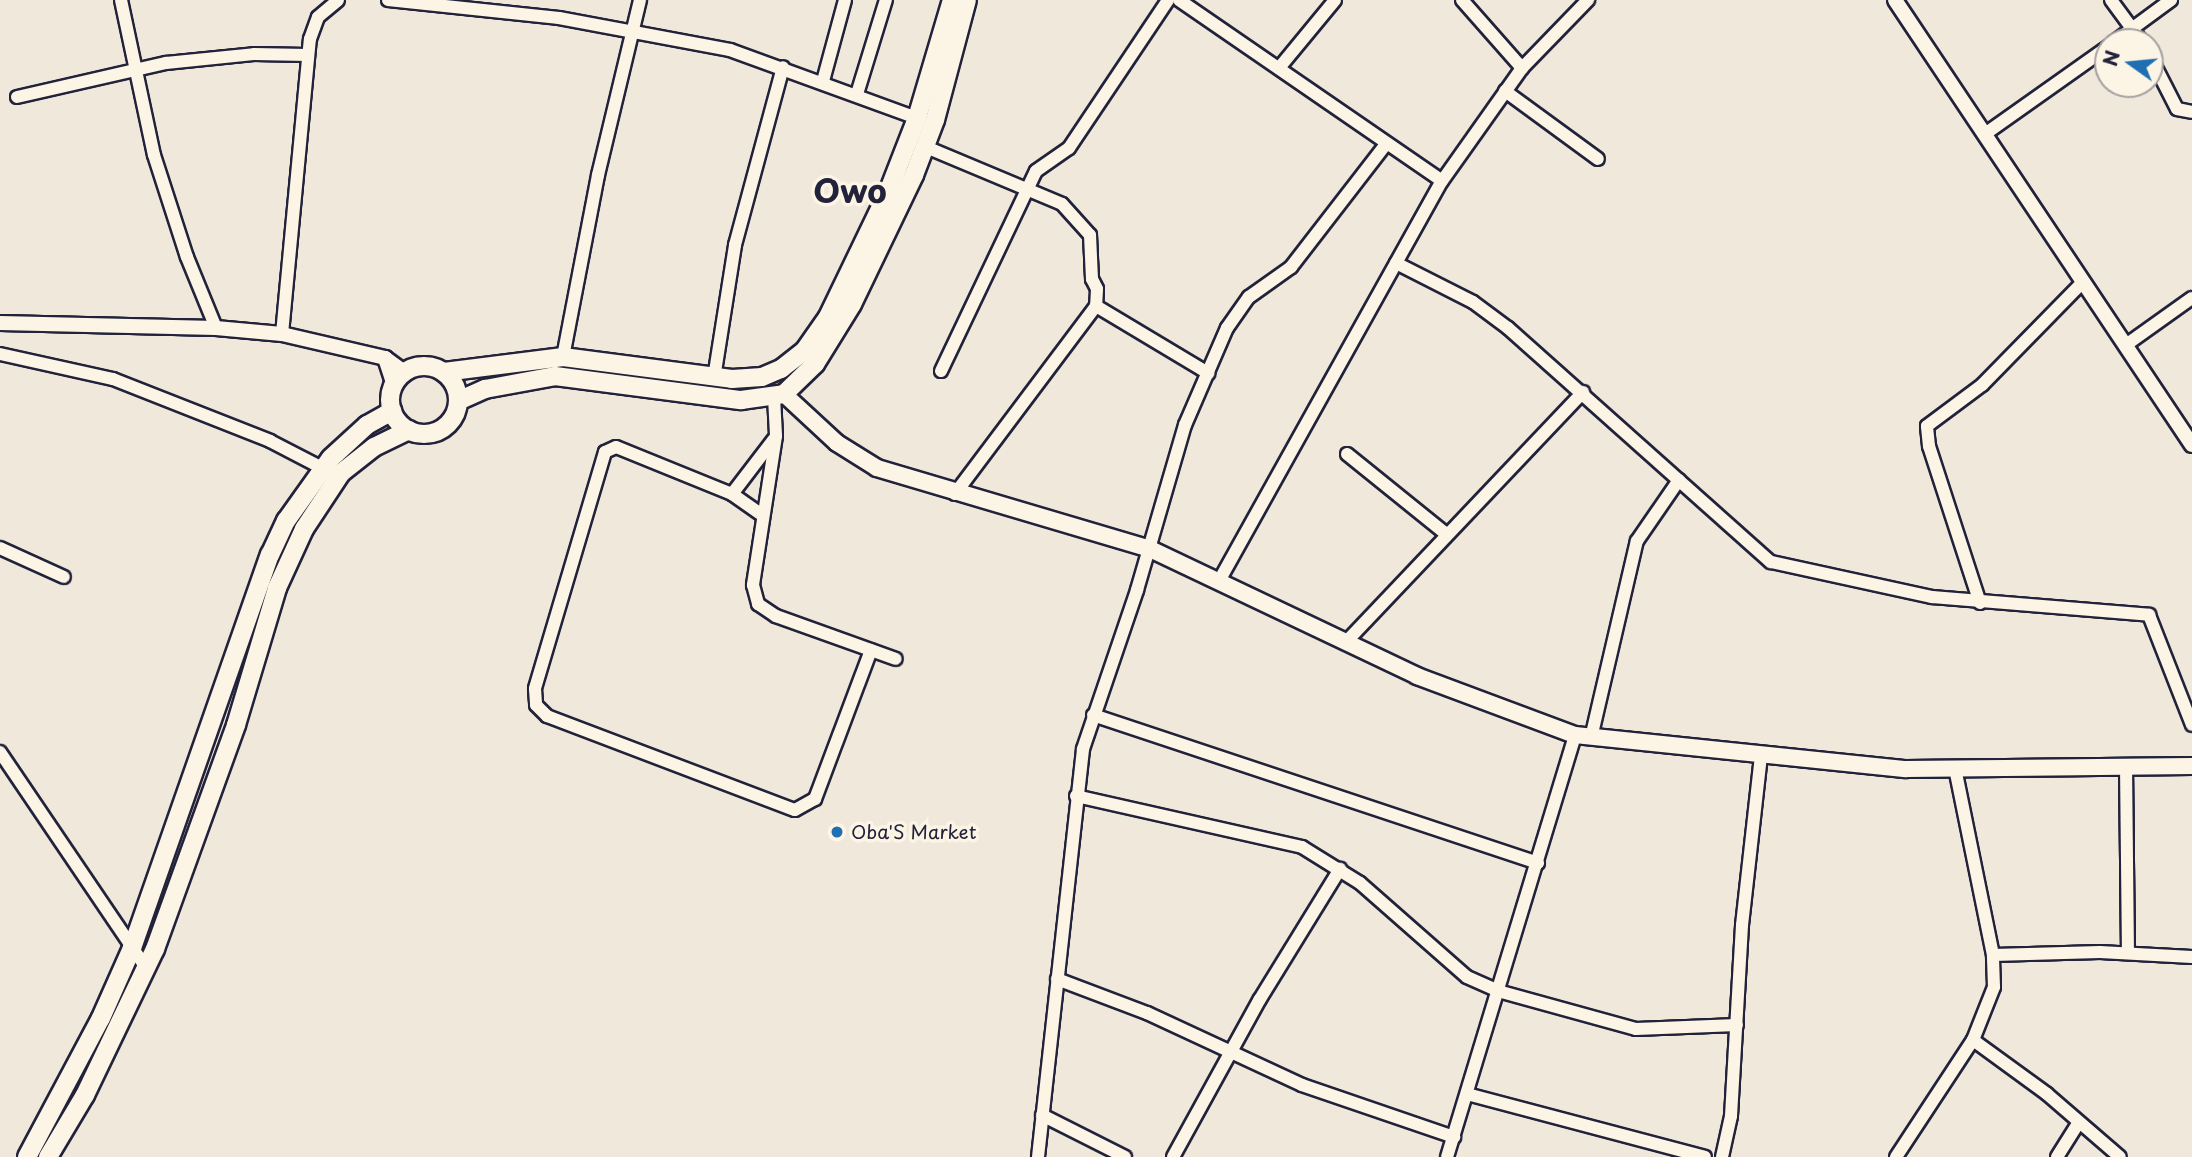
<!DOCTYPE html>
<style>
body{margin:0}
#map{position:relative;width:2192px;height:1157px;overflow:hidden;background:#efe8db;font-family:"Playpen Sans",sans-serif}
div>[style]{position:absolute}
.roads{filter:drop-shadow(2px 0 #22223b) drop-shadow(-2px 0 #22223b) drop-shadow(0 2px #22223b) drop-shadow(0 -2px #22223b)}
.minor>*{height:12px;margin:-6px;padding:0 6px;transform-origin:6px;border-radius:6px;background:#fcf5e5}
.tertiary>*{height:14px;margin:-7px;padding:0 7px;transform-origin:7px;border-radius:7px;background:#fcf5e5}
.secondary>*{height:16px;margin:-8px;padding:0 8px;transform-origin:8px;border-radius:8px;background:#fcf5e5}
.primary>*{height:18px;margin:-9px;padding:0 9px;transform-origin:9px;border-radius:9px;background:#fcf5e5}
.primary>.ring{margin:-9px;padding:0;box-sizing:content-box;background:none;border:18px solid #fcf5e5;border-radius:50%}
.dots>*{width:19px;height:19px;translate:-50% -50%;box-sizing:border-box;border:4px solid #fcf5e5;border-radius:50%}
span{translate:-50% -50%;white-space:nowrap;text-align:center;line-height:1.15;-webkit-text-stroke:7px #fcf5e5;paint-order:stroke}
.poi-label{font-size:19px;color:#22223b}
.left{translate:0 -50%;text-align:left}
.town-label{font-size:33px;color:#22223b;font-weight:700}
.north{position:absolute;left:2094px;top:28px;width:70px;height:70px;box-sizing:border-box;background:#fcf5e5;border:2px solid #a5a1a1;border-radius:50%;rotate:285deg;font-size:19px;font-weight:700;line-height:28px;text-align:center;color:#22223b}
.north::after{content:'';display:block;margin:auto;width:24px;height:32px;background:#1f6fb2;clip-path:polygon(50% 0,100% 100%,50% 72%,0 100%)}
</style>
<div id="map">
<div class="roads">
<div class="minor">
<i style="left:121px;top:0;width:158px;rotate:78deg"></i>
<i style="left:154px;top:155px;width:107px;rotate:72.1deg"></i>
<i style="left:187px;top:257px;width:77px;rotate:67.8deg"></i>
<i style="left:388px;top:0;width:172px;rotate:6deg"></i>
<i style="left:559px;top:18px;width:174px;rotate:10.6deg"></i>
<i style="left:730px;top:50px;width:199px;rotate:20deg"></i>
<i style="left:1179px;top:0;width:319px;rotate:34.5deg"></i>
<i style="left:1462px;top:0;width:91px;rotate:48.6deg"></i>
<i style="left:2111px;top:0;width:52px;rotate:53.6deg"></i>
<i style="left:2114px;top:42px;width:71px;rotate:-36.4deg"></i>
<i style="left:2150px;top:56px;width:59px;rotate:63deg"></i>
<i style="left:2177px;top:109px;width:15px;rotate:11deg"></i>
<i style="left:1279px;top:68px;width:88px;rotate:-50.5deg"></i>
<i style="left:823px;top:81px;width:84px;rotate:-74.8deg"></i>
<i style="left:1505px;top:91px;width:115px;rotate:36.2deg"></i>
<i style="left:857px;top:94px;width:98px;rotate:-72.9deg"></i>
<i style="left:17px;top:97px;width:153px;rotate:-12.9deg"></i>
<i style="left:166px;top:63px;width:88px;rotate:-5.8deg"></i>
<i style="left:254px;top:54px;width:54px;rotate:1.1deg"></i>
<i style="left:1985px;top:134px;width:151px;rotate:-35.3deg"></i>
<i style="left:926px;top:147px;width:147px;rotate:22.7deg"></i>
<i style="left:1062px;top:204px;width:42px;rotate:47.9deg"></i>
<i style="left:1090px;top:235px;width:44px;rotate:87.4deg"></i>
<i style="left:1092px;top:279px;width:11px;rotate:63deg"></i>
<i style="left:1097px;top:289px;width:17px;rotate:93deg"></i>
<i style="left:1096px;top:306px;width:235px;rotate:126.9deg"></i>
<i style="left:1396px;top:263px;width:86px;rotate:26.9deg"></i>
<i style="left:1473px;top:302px;width:44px;rotate:36.6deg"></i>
<i style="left:1508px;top:328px;width:352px;rotate:41.7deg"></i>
<i style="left:1771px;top:562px;width:165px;rotate:12.3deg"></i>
<i style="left:1932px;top:597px;width:218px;rotate:4.7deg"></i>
<i style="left:2149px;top:615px;width:118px;rotate:68.6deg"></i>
<i style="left:1096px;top:306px;width:131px;rotate:30.9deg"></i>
<i style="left:282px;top:334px;width:296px;rotate:-84.6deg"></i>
<i style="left:310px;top:39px;width:23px;rotate:-70deg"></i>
<i style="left:318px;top:17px;width:26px;rotate:-40deg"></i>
<i style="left:2126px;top:345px;width:81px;rotate:-35.5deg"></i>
<i style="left:0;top:354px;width:116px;rotate:12.5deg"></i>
<i style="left:113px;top:379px;width:169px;rotate:21.5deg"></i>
<i style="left:270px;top:441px;width:59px;rotate:27.4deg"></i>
<i style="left:563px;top:357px;width:185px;rotate:-79.1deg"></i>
<i style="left:598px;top:175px;width:180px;rotate:-76.5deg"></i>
<i style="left:941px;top:371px;width:221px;rotate:-64.6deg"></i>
<i style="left:1036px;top:171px;width:40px;rotate:-34.9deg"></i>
<i style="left:1069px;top:148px;width:178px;rotate:-56.2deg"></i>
<i style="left:714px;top:378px;width:135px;rotate:-81deg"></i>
<i style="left:735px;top:245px;width:184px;rotate:-74.9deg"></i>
<i style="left:774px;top:397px;width:39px;rotate:87deg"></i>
<i style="left:776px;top:436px;width:151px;rotate:98.8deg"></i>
<i style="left:753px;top:585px;width:20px;rotate:75deg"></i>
<i style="left:758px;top:604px;width:22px;rotate:34deg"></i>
<i style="left:776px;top:616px;width:127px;rotate:19.7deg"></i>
<i style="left:1347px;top:454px;width:127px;rotate:38.9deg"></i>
<i style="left:732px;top:494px;width:69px;rotate:-52.6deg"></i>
<i style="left:762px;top:515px;width:37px;rotate:-145deg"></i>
<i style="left:732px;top:494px;width:125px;rotate:-157.9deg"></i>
<i style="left:616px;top:447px;width:12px;rotate:156deg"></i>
<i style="left:605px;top:452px;width:247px;rotate:106.5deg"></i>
<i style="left:535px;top:689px;width:16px;rotate:86deg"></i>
<i style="left:536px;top:705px;width:16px;rotate:45deg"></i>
<i style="left:547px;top:716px;width:265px;rotate:20.8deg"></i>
<i style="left:795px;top:810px;width:23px;rotate:-29deg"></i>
<i style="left:815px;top:799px;width:159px;rotate:-69.4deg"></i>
<i style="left:0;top:548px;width:70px;rotate:24.4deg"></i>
<i style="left:1219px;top:581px;width:458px;rotate:-60.9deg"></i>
<i style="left:1442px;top:181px;width:138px;rotate:-54.7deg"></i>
<i style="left:1522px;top:68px;width:95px;rotate:-45.9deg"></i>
<i style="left:1980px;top:603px;width:165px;rotate:-108deg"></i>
<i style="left:1929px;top:446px;width:20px;rotate:-96deg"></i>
<i style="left:1927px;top:426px;width:69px;rotate:-36.7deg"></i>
<i style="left:1982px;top:385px;width:144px;rotate:-45.6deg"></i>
<i style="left:1345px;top:643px;width:346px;rotate:-46.5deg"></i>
<i style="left:1093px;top:715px;width:469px;rotate:18.4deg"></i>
<i style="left:1591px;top:738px;width:202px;rotate:-76.9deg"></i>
<i style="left:1637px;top:541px;width:74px;rotate:-55.5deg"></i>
<i style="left:0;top:752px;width:261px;rotate:55.9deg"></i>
<i style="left:2126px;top:765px;width:188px;rotate:89.4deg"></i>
<i style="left:1076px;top:796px;width:232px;rotate:12.7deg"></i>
<i style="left:1302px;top:847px;width:68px;rotate:31.8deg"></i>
<i style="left:1360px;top:883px;width:142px;rotate:41.3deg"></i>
<i style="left:1467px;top:977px;width:34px;rotate:24deg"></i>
<i style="left:1498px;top:991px;width:143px;rotate:15.4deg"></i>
<i style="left:1636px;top:1029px;width:101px;rotate:-2.3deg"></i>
<i style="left:1993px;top:955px;width:107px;rotate:-1.6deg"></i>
<i style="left:2100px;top:952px;width:92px;rotate:3.1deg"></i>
<i style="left:1057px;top:979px;width:96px;rotate:20.7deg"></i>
<i style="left:1147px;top:1013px;width:171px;rotate:24.9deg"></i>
<i style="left:1302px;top:1085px;width:161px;rotate:18.9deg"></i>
<i style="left:1973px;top:1040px;width:92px;rotate:36.1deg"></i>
<i style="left:2047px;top:1094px;width:96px;rotate:40.8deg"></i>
<i style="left:1467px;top:1094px;width:246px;rotate:14.8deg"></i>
<i style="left:1042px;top:1115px;width:93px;rotate:26.8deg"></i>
<i style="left:1038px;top:1157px;width:410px;rotate:-83.7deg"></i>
<i style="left:1083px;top:749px;width:168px;rotate:-71.2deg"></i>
<i style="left:1137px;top:590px;width:172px;rotate:-73.8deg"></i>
<i style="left:1185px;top:425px;width:106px;rotate:-66.6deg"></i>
<i style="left:1227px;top:328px;width:38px;rotate:-55deg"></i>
<i style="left:1249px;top:297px;width:52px;rotate:-35.5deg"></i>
<i style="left:1291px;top:267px;width:155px;rotate:-52.3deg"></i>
<i style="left:1173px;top:1157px;width:180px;rotate:-61.2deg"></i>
<i style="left:1260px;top:999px;width:153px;rotate:-58.4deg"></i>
<i style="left:1447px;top:1157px;width:441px;rotate:-73.1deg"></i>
<i style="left:1722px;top:1157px;width:42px;rotate:-77.6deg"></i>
<i style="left:1731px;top:1116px;width:191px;rotate:-86.7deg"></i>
<i style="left:1742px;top:925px;width:171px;rotate:-83.6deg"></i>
<i style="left:1896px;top:1157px;width:140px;rotate:-56.7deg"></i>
<i style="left:1973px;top:1040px;width:57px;rotate:-68.4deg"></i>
<i style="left:1994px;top:987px;width:32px;rotate:-92deg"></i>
<i style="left:1993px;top:955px;width:190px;rotate:-101.5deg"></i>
<i style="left:2057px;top:1157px;width:41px;rotate:-57.8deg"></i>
</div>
<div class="tertiary">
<i style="left:1895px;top:0;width:535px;rotate:56.28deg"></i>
<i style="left:0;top:323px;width:216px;rotate:1.3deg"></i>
<i style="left:216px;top:328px;width:66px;rotate:5.2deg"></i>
<i style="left:282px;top:334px;width:106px;rotate:13.1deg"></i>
<i style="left:385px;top:358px;width:24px;rotate:36deg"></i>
<i style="left:385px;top:358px;width:29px;rotate:72deg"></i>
</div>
<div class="secondary">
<i style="left:784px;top:394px;width:72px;rotate:42.8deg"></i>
<i style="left:837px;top:443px;width:47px;rotate:32deg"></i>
<i style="left:877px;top:468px;width:285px;rotate:16.5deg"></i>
<i style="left:1150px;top:549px;width:296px;rotate:25.4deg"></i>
<i style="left:1417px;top:676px;width:169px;rotate:20.5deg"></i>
<i style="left:1575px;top:735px;width:333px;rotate:5.9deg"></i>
<i style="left:1906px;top:769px;width:286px;rotate:-0.6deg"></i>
</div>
<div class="primary">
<i class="ring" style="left:390px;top:366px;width:50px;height:50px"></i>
<i style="left:444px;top:372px;width:120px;rotate:-7.2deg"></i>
<i style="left:563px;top:357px;width:170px;rotate:7.4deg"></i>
<i style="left:732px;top:379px;width:30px;rotate:-4deg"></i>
<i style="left:762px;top:377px;width:21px;rotate:-23deg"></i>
<i style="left:781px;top:369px;width:31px;rotate:-38deg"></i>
<i style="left:805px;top:350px;width:40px;rotate:-55.1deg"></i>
<i style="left:828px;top:317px;width:141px;rotate:-64.3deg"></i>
<i style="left:889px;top:190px;width:77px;rotate:-68.7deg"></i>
<i style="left:917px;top:118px;width:123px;rotate:-73.5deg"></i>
<i style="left:458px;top:401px;width:30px;rotate:-24deg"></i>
<i style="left:485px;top:389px;width:71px;rotate:-10.5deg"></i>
<i style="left:555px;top:376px;width:188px;rotate:7.4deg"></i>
<i style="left:741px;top:400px;width:43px;rotate:-7.9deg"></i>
<i style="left:784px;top:394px;width:43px;rotate:-44.1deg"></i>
<i style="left:815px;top:364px;width:70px;rotate:-58.3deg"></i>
<i style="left:852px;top:304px;width:143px;rotate:-64.3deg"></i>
<i style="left:914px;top:175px;width:59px;rotate:-69.1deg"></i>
<i style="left:935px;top:120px;width:124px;rotate:-75.1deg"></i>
<i style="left:27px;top:1157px;width:157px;rotate:-62deg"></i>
<i style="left:101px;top:1018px;width:77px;rotate:-66.1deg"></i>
<i style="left:132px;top:948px;width:417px;rotate:-70.7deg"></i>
<i style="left:270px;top:555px;width:38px;rotate:-65deg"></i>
<i style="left:286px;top:521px;width:77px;rotate:-54.5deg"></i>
<i style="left:331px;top:458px;width:49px;rotate:-42.5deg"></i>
<i style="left:367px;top:425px;width:29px;rotate:-29deg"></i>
<i style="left:48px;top:1157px;width:72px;rotate:-59.2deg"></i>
<i style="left:85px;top:1095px;width:162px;rotate:-64.4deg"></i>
<i style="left:155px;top:949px;width:238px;rotate:-70.1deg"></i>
<i style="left:236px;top:725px;width:143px;rotate:-73.3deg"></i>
<i style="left:277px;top:588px;width:65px;rotate:-65.4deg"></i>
<i style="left:304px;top:529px;width:67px;rotate:-56.5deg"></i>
<i style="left:341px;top:473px;width:42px;rotate:-38.2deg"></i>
<i style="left:374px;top:447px;width:39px;rotate:-26deg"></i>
</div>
</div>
<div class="dots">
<i style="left:837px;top:832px;background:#1f6fb2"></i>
</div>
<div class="poi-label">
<span class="left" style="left:851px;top:832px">Oba'S Market</span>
</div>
<div class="town-label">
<span style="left:850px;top:190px">Owo</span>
</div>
<div class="north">N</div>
</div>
